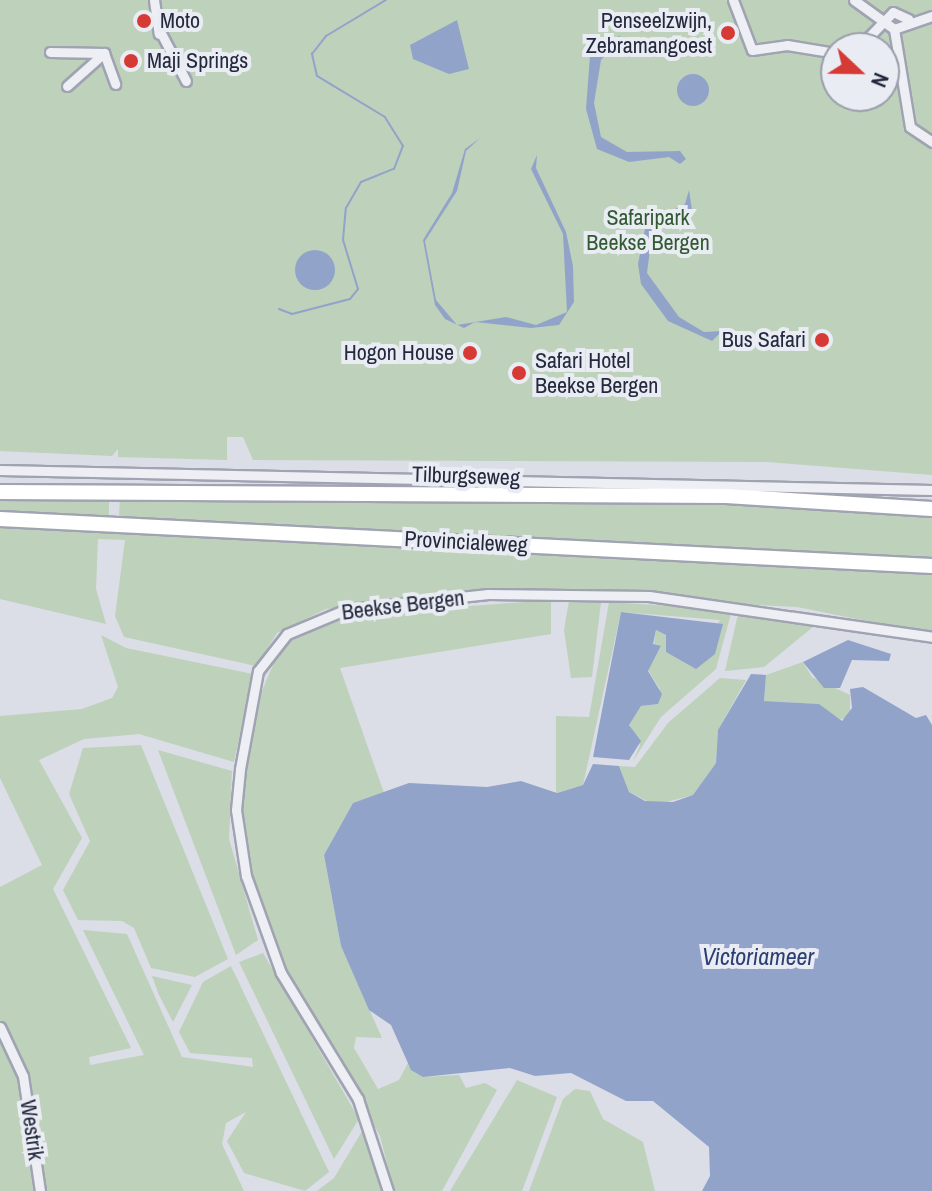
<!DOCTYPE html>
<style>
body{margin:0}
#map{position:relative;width:932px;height:1191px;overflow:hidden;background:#dbdde7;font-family:"Archivo Narrow",sans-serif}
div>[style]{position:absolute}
.green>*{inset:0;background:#bdd1bb}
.water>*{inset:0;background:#92a3ca}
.round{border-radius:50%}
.stream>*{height:2px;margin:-1px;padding:0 1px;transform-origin:1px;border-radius:1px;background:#92a3ca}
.roads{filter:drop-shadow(2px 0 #a0a3b1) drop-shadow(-2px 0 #a0a3b1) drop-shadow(0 2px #a0a3b1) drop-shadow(0 -2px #a0a3b1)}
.minor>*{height:9px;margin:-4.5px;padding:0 4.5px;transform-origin:4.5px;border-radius:4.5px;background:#eeeff5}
.highway>*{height:14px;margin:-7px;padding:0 7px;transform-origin:7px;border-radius:7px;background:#fff}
.dots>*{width:22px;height:22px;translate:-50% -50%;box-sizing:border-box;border:4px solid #eaecf4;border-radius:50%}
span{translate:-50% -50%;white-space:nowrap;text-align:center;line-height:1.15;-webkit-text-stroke:8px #eaecf4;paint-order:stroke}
.poi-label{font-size:22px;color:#24293d}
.right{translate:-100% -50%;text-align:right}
.left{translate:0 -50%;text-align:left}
.park-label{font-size:22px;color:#315a30}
.street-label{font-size:22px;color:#24293d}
.water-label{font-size:24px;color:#2c3f73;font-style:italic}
.north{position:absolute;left:820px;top:32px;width:80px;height:80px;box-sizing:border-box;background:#eaecf4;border:2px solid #9b9eab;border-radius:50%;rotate:112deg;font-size:22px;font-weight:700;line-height:32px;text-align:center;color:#24293d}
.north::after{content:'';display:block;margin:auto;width:28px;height:36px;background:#d63a35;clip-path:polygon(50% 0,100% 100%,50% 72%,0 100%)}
</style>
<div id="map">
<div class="green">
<i style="clip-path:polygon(evenodd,0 0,932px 0,932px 475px,767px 462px,253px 460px,243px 437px,227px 437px,227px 460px,118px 457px,118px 449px,112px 456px,0 451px,0 0,836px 48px,884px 48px,884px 96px,836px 96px,836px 48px)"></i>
<i style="clip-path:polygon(0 496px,109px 497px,109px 518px,0 512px)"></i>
<i style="clip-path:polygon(120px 497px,729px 502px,932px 515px,932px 561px,119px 519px)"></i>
<i style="clip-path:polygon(0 525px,932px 575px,932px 634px,797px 607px,497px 591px,326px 609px,277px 633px,256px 666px,124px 637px,115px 616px,125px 540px,98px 539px,96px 589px,106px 624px,0 599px)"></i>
<i style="clip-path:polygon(551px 600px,551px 634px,340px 668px,384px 793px,353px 803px,324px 855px,341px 946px,382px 1038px,356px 1037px,354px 1048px,378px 1089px,399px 1080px,408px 1063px,423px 1077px,459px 1075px,466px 1088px,485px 1083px,497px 1090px,442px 1191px,394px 1191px,380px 1136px,285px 969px,254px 883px,239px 810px,256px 705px,281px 646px,341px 616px)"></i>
<i style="clip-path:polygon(569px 601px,601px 602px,592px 677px,571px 678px,564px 630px)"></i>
<i style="clip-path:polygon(609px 602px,732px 610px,716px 669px,661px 717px,633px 761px,640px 745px,629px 724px,641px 706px,657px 704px,660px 689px,648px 670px,661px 647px,654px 644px,656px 630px,666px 635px,666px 652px,692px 665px,720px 620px,621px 612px,583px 785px,556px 793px,556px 716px,589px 717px)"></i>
<i style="clip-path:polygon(739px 610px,819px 622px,764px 667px,725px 671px)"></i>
<i style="clip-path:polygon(101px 635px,126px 648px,253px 674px,234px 762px,139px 734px,84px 739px,39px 760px,82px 838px,53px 889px,131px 1048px,89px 1057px,90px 1065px,144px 1055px,83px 930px,127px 934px,182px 1057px,253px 1067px,252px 1058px,190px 1053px,179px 1032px,203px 982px,231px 966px,329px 1172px,305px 1191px,244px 1173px,227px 1141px,246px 1112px,226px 1123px,222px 1144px,244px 1191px,0 1191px,0 887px,42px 865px,0 778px,0 716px,82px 709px,112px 698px,118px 687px)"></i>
<i style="clip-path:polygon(803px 662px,812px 677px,850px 695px,850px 718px,836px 720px,819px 704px,764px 701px,766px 675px)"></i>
<i style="clip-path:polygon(720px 678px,746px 680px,718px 730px,716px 763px,693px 795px,655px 805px,629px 792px,619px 766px,635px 767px,668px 723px)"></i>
<i style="clip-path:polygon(141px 745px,228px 959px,195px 977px,151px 968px,134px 928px,122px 921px,78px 920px,63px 890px,90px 841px,69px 794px,83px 748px)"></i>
<i style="clip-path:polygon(158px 750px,232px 771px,229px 839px,258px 940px,236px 955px)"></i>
<i style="clip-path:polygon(263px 953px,359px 1119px,334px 1159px,239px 962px)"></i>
<i style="clip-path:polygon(152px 976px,192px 985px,173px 1022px,159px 995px)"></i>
<i style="clip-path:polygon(517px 1080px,557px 1097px,522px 1191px,450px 1191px)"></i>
<i style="clip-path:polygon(575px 1089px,590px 1091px,603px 1119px,643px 1142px,655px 1191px,529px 1191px,563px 1099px)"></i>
<i style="clip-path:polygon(364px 1128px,381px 1191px,317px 1191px,334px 1178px)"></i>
</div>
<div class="water">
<i style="clip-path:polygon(457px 20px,469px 69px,449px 74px,413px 59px,410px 45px)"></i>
<i style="clip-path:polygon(619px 36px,639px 45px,613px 46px,601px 60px,594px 103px,601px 137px,627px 152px,680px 151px,686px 159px,680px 164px,669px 157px,629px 162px,597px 149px,586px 109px,590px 56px)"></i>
<i class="round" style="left:677px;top:74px;width:32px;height:32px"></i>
<i style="clip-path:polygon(480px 138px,466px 151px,457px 191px,425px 241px,436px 300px,457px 325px,506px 317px,536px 325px,567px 312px,563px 234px,531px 169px,537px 155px,536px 168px,566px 232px,573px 266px,574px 302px,559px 325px,531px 328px,475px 322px,464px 328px,445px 319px,435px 305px,423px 240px,452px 193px,465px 149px)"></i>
<i style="clip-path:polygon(689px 190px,692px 210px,652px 233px,647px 273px,679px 317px,704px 332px,722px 331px,712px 341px,668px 321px,641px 284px,638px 264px,646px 224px,685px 204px)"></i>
<i class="round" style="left:295px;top:250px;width:40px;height:40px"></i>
<i style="clip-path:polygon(621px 612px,723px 624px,715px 654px,696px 669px,666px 652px,666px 635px,656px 630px,653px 644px,661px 646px,648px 671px,662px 694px,658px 704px,641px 706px,629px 725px,641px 741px,629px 760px,593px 757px)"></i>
<i style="clip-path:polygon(848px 640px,891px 654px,889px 661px,852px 660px,840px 688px,824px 688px,803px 662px)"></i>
<i style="clip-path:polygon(751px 674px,766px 675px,764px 701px,819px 704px,842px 721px,852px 708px,850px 689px,863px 687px,916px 718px,926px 715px,932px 725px,932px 1191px,702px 1191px,710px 1176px,709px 1147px,653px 1101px,626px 1101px,571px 1073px,535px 1076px,510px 1068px,423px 1077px,411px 1070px,391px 1025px,369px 1010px,341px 946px,324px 855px,353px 803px,409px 783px,487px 787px,521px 781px,557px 793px,583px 785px,593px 764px,619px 766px,629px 792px,645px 801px,673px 802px,693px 795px,716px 763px,718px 730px)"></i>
</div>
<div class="stream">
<i style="left:279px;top:309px;width:14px;rotate:21deg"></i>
<i style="left:292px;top:314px;width:60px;rotate:-14.5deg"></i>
<i style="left:350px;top:299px;width:13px;rotate:-51deg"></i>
<i style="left:358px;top:289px;width:51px;rotate:-107deg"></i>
<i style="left:343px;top:240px;width:32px;rotate:-85deg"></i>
<i style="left:346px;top:208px;width:30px;rotate:-60deg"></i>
<i style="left:361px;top:182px;width:35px;rotate:-22deg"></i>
<i style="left:394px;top:169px;width:25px;rotate:-69deg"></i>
<i style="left:403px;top:146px;width:34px;rotate:-122deg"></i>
<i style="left:385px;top:117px;width:79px;rotate:-148.9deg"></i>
<i style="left:317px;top:76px;width:23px;rotate:-103deg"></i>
<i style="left:312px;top:54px;width:23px;rotate:-52deg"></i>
<i style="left:326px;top:36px;width:70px;rotate:-31deg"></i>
</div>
<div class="roads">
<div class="minor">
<i style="left:154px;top:0;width:34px;rotate:82deg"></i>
<i style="left:733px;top:0;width:53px;rotate:69.2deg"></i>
<i style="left:752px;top:50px;width:35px;rotate:-8deg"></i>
<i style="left:787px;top:45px;width:50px;rotate:9.3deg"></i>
<i style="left:854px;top:0;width:49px;rotate:35.9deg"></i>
<i style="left:894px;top:29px;width:99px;rotate:80.7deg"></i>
<i style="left:910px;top:127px;width:27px;rotate:34deg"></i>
<i style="left:894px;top:29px;width:40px;rotate:-18.9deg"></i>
<i style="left:161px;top:33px;width:54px;rotate:62.5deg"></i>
<i style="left:858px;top:48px;width:50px;rotate:-45.8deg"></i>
<i style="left:893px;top:12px;width:17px;rotate:25deg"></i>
<i style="left:50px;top:52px;width:54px;rotate:1.1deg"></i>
<i style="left:104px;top:53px;width:33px;rotate:70deg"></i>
<i style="left:67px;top:86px;width:50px;rotate:-41.7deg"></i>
<i style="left:0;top:470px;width:932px;rotate:1.23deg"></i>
<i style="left:0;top:1027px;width:54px;rotate:64.9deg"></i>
<i style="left:23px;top:1076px;width:116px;rotate:81.6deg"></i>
<i style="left:388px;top:1191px;width:97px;rotate:-108.1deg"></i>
<i style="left:358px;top:1099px;width:148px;rotate:-121.4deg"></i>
<i style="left:281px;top:973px;width:103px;rotate:-109.8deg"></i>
<i style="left:246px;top:876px;width:67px;rotate:-98.6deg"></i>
<i style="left:236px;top:810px;width:41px;rotate:-84.4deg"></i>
<i style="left:240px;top:769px;width:100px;rotate:-79.6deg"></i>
<i style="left:258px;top:671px;width:47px;rotate:-51.9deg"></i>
<i style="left:287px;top:634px;width:65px;rotate:-22.6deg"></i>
<i style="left:347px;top:609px;width:142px;rotate:-6.1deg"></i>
<i style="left:488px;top:594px;width:161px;rotate:0.7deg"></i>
<i style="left:649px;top:596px;width:286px;rotate:8.2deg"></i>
</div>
<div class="highway">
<i style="left:0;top:492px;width:726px;rotate:0.32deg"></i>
<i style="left:726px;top:496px;width:206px;rotate:3.6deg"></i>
<i style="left:0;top:519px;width:933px;rotate:2.89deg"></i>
</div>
</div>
<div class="dots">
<i style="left:144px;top:21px;background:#d63a35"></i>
<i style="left:728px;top:33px;background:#d63a35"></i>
<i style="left:131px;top:61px;background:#d63a35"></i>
<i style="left:822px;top:340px;background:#d63a35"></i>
<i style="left:470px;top:353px;background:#d63a35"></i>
<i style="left:519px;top:373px;background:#d63a35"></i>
</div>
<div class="poi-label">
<span class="right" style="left:712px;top:33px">Penseelzwijn,<br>Zebramangoest</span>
<span class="left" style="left:160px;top:21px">Moto</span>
<span class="left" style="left:147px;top:61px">Maji Springs</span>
<span class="right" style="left:806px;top:340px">Bus Safari</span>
<span class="right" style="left:454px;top:353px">Hogon House</span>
<span class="left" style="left:535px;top:373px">Safari Hotel<br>Beekse Bergen</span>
</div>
<div class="park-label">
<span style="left:648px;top:230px">Safaripark<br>Beekse Bergen</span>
</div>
<div class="street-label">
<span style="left:466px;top:476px;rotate:2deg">Tilburgseweg</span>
<span style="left:466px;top:542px;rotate:3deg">Provincialeweg</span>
<span style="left:403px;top:605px;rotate:-7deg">Beekse Bergen</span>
<span style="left:32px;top:1130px;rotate:82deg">Westrik</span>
</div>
<div class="water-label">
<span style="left:758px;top:957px">Victoriameer</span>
</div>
<div class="north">N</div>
</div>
